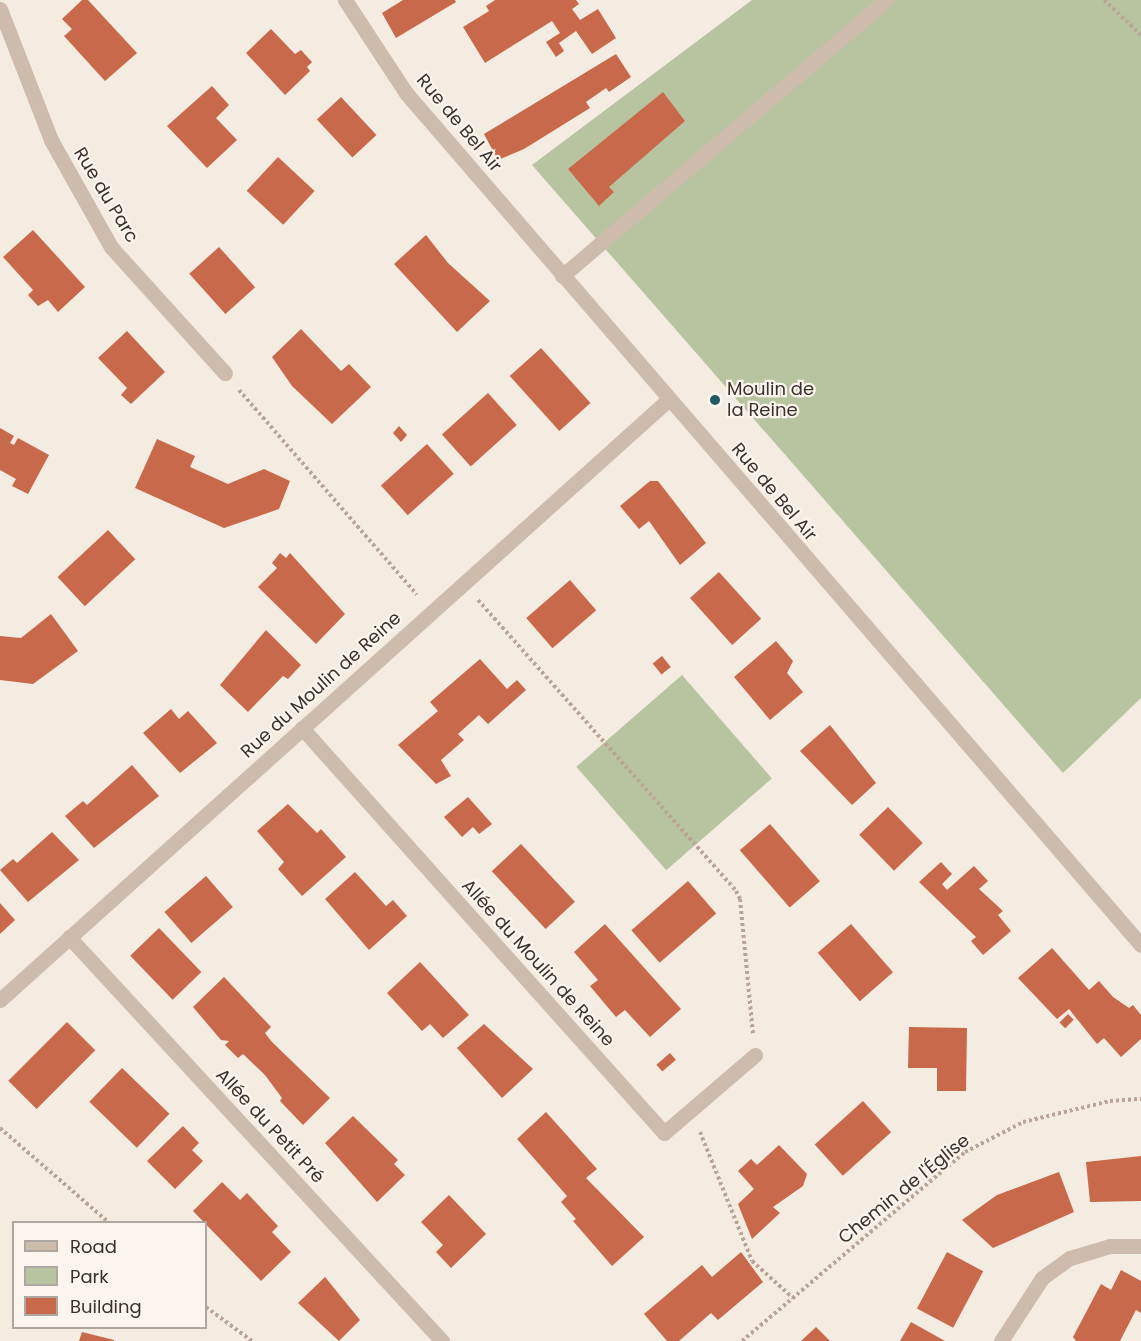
<!DOCTYPE html>
<meta charset="utf-8">
<style>
body{margin:0}
#map{position:relative;width:1141px;height:1341px;overflow:hidden;background:#f4ebe1;font-family:Poppins,sans-serif}
div>[style]{position:absolute}
.green>*{inset:0;background:#b8c4a0;transform-origin:0 0}
.building>*{inset:0;background:#c8694b;transform-origin:0 0}
.path>*{height:4px;margin-top:-2px;transform-origin:0;background:repeating-linear-gradient(90deg,#b9a596 0 3px,transparent 0 6px)}
.service>*{height:15px;margin:-7.5px;padding:0 7.5px;transform-origin:7.5px;border-radius:7.5px;background:#cdbbac}
.minor>*{height:15px;margin:-7.5px;padding:0 7.5px;transform-origin:7.5px;border-radius:7.5px;background:#cdbbac}
.dots>*{width:16px;height:16px;translate:-50% -50%;box-sizing:border-box;border:3px solid #fbf5ee;border-radius:50%}
span{translate:-50% -50%;white-space:nowrap;text-align:center;line-height:1.15;-webkit-text-stroke:4.5px #fbf5ee;paint-order:stroke}
.street-label{font-size:18px;color:#3b302b}
.poi-label{font-size:18px;color:#3b302b}
.left{translate:0 -50%;text-align:left}
.legend{position:absolute;left:12px;top:1221px;width:195px;height:108px;box-sizing:border-box;background:#fbf5ee;border:2px solid #aea6a0;margin:0;padding:8px 10px;list-style:none;font-size:18px;color:#3b302b}
.legend li{display:flex;align-items:center;gap:12px;height:30px}
.legend b{width:30px;border:2px solid #aea6a0}
</style>
<div id="map">
<div class="green">
<i style="clip-path:polygon(752px 0,1141px 0,1141px 698px,1063px 773px,532px 165px)"></i>
<i style="left:682px;top:675px;width:137px;height:140px;rotate:49deg"></i>
</div>
<div class="building">
<i style="clip-path:polygon(82px 0,88px 0,137px 53px,105px 81px,64px 36px,72px 29px,62px 19px)"></i>
<i style="clip-path:polygon(403px 0,455px 0,456px 2px,396px 38px,382px 13px)"></i>
<i style="clip-path:polygon(495px 0,576px 0,579px 4px,572px 9px,580px 20px,598px 9px,616px 38px,592px 54px,576px 31px,559px 43px,564px 51px,556px 57px,546px 42px,560px 33px,552px 21px,485px 63px,463px 27px,489px 11px,486px 6px)"></i>
<i style="clip-path:polygon(271px 29px,295px 54px,301px 50px,312px 62px,307px 67px,310px 71px,285px 95px,246px 53px)"></i>
<i style="clip-path:polygon(616px 54px,631px 77px,609px 92px,606px 88px,586px 102px,590px 108px,524px 149px,498px 160px,484px 134px)"></i>
<i style="clip-path:polygon(212px 86px,229px 105px,216px 118px,237px 140px,207px 168px,167px 126px)"></i>
<i style="clip-path:polygon(663px 92px,685px 121px,609px 187px,614px 192px,599px 206px,568px 169px)"></i>
<i style="left:341px;top:97px;width:52px;height:33px;rotate:47deg"></i>
<i style="left:278px;top:157px;width:50px;height:46px;rotate:43deg"></i>
<i style="clip-path:polygon(33px 230px,85px 287px,58px 312px,48px 300px,38px 306px,28px 295px,33px 290px,3px 257px)"></i>
<i style="clip-path:polygon(426px 235px,448px 263px,490px 301px,457px 332px,394px 264px)"></i>
<i style="left:219px;top:247px;width:54px;height:40px;rotate:48deg"></i>
<i style="clip-path:polygon(301px 329px,341px 371px,349px 364px,371px 387px,332px 424px,292px 386px,272px 357px)"></i>
<i style="clip-path:polygon(127px 331px,165px 372px,131px 404px,121px 395px,127px 388px,98px 358px)"></i>
<i style="left:541px;top:348px;width:74px;height:42px;rotate:48deg"></i>
<i style="left:488px;top:393px;width:43px;height:62px;rotate:48deg"></i>
<i style="clip-path:polygon(399px 426px,407px 435px,401px 442px,393px 433px)"></i>
<i style="clip-path:polygon(0 428px,14px 436px,10px 443px,14px 445px,18px 438px,49px 455px,28px 494px,12px 486px,16px 479px,0 470px)"></i>
<i style="clip-path:polygon(157px 439px,195px 456px,190px 467px,228px 484px,264px 469px,290px 481px,279px 509px,224px 528px,135px 488px)"></i>
<i style="left:427px;top:444px;width:40px;height:62px;rotate:48deg"></i>
<i style="clip-path:polygon(650px 481px,658px 481px,706px 543px,680px 565px,649px 521px,639px 529px,620px 506px)"></i>
<i style="left:108px;top:530px;width:40px;height:69px;rotate:47deg"></i>
<i style="clip-path:polygon(280px 553px,286px 558px,290px 553px,345px 614px,316px 644px,258px 587px,277px 568px,272px 563px)"></i>
<i style="left:719px;top:572px;width:63px;height:39px;rotate:48deg"></i>
<i style="left:570px;top:580px;width:40px;height:58px;rotate:49deg"></i>
<i style="clip-path:polygon(51px 614px,78px 651px,33px 684px,0 680px,0 636px,21px 638px)"></i>
<i style="clip-path:polygon(266px 630px,301px 665px,288px 679px,283px 676px,248px 712px,220px 685px)"></i>
<i style="clip-path:polygon(776px 641px,793px 661px,787px 673px,803px 692px,770px 720px,734px 677px)"></i>
<i style="left:662px;top:656px;width:14px;height:12px;rotate:51deg"></i>
<i style="clip-path:polygon(480px 659px,507px 689px,517px 680px,526px 690px,488px 724px,479px 715px,458px 734px,464px 740px,441px 760px,451px 776px,436px 784px,398px 745px,438px 711px,430px 702px)"></i>
<i style="clip-path:polygon(171px 709px,179px 719px,188px 711px,217px 743px,180px 773px,143px 733px)"></i>
<i style="clip-path:polygon(830px 725px,876px 783px,852px 805px,800px 751px)"></i>
<i style="clip-path:polygon(132px 765px,159px 796px,94px 848px,65px 816px,83px 801px,87px 805px)"></i>
<i style="clip-path:polygon(468px 797px,492px 824px,479px 834px,473px 827px,462px 837px,444px 817px)"></i>
<i style="clip-path:polygon(288px 804px,317px 833px,321px 829px,346px 857px,302px 896px,278px 869px,284px 862px,257px 831px)"></i>
<i style="left:888px;top:807px;width:50px;height:40px;rotate:46deg"></i>
<i style="left:770px;top:824px;width:76px;height:40px;rotate:49deg"></i>
<i style="clip-path:polygon(52px 832px,79px 860px,28px 902px,0 870px,13px 859px,17px 863px)"></i>
<i style="left:521px;top:844px;width:79px;height:40px;rotate:47deg"></i>
<i style="clip-path:polygon(941px 862px,952px 874px,942px 884px,947px 890px,974px 866px,988px 881px,979px 889px,1003px 911px,998px 915px,1011px 931px,983px 955px,971px 941px,976px 937px,919px 882px)"></i>
<i style="clip-path:polygon(355px 872px,386px 906px,393px 900px,407px 916px,369px 950px,325px 899px)"></i>
<i style="left:206px;top:876px;width:41px;height:55px;rotate:49deg"></i>
<i style="left:688px;top:881px;width:43px;height:75px;rotate:49deg"></i>
<i style="clip-path:polygon(0 903px,15px 920px,0 934px)"></i>
<i style="clip-path:polygon(605px 924px,681px 1009px,650px 1037px,625px 1010px,616px 1017px,590px 986px,598px 980px,574px 952px)"></i>
<i style="left:851px;top:924px;width:64px;height:44px;rotate:49deg"></i>
<i style="left:159px;top:928px;width:61px;height:40px;rotate:46deg"></i>
<i style="clip-path:polygon(1052px 948px,1089px 990px,1099px 981px,1113px 997px,1129px 1008px,1133px 1005px,1141px 1015px,1141px 1039px,1121px 1057px,1104px 1038px,1097px 1044px,1069px 1009px,1057px 1019px,1018px 978px)"></i>
<i style="clip-path:polygon(420px 962px,469px 1015px,443px 1038px,430px 1024px,422px 1031px,387px 993px)"></i>
<i style="clip-path:polygon(224px 977px,271px 1027px,265px 1033px,271px 1041px,330px 1098px,303px 1125px,280px 1101px,282px 1098px,265px 1075px,243px 1054px,238px 1058px,225px 1045px,229px 1041px,221px 1040px,193px 1007px)"></i>
<i style="left:1068px;top:1014px;width:8px;height:12px;rotate:45deg"></i>
<i style="left:67px;top:1022px;width:40px;height:83px;rotate:45deg"></i>
<i style="clip-path:polygon(484px 1024px,533px 1069px,502px 1098px,457px 1048px)"></i>
<i style="clip-path:polygon(909px 1027px,967px 1028px,966px 1091px,937px 1091px,937px 1068px,908px 1068px)"></i>
<i style="left:670px;top:1053px;width:9px;height:18px;rotate:49deg"></i>
<i style="left:122px;top:1068px;width:66px;height:47px;rotate:44deg"></i>
<i style="left:863px;top:1101px;width:42px;height:65px;rotate:48deg"></i>
<i style="clip-path:polygon(546px 1112px,597px 1169px,586px 1178px,644px 1237px,612px 1266px,573px 1221px,576px 1219px,561px 1202px,567px 1196px,517px 1139px)"></i>
<i style="clip-path:polygon(353px 1116px,398px 1160px,394px 1164px,405px 1175px,377px 1202px,325px 1143px)"></i>
<i style="clip-path:polygon(183px 1126px,199px 1143px,192px 1150px,203px 1161px,175px 1189px,147px 1161px)"></i>
<i style="clip-path:polygon(779px 1145px,807px 1174px,803px 1186px,773px 1207px,780px 1213px,752px 1239px,738px 1204px,754px 1189px,738px 1171px,751px 1159px,757px 1165px)"></i>
<i style="clip-path:polygon(1141px 1156px,1141px 1201px,1090px 1202px,1086px 1162px)"></i>
<i style="clip-path:polygon(1059px 1172px,1074px 1212px,993px 1248px,962px 1220px,997px 1195px)"></i>
<i style="clip-path:polygon(222px 1182px,240px 1200px,247px 1193px,278px 1226px,272px 1232px,291px 1252px,261px 1281px,193px 1211px)"></i>
<i style="clip-path:polygon(449px 1195px,486px 1234px,451px 1268px,436px 1252px,443px 1245px,421px 1222px)"></i>
<i style="clip-path:polygon(741px 1252px,763px 1282px,718px 1320px,711px 1313px,679px 1341px,667px 1341px,644px 1314px,702px 1265px,712px 1277px)"></i>
<i style="left:947px;top:1252px;width:41px;height:64px;rotate:28deg"></i>
<i style="clip-path:polygon(1121px 1270px,1141px 1281px,1141px 1313px,1136px 1310px,1120px 1341px,1076px 1341px,1073px 1337px,1101px 1284px,1111px 1290px)"></i>
<i style="clip-path:polygon(325px 1277px,360px 1320px,339px 1341px,298px 1303px)"></i>
<i style="clip-path:polygon(911px 1322px,945px 1341px,900px 1341px)"></i>
<i style="clip-path:polygon(816px 1327px,830px 1341px,801px 1341px)"></i>
<i style="clip-path:polygon(82px 1332px,114px 1340px,114px 1341px,79px 1341px)"></i>
</div>
<div class="path">
<i style="left:1104px;top:0;width:51px;rotate:43.4deg"></i>
<i style="left:239px;top:390px;width:271px;rotate:49deg"></i>
<i style="left:478px;top:600px;width:389px;rotate:48.4deg"></i>
<i style="left:736px;top:891px;width:9px;rotate:63deg"></i>
<i style="left:740px;top:899px;width:135px;rotate:84.5deg"></i>
<i style="left:0;top:1128px;width:143px;rotate:41deg"></i>
<i style="left:700px;top:1132px;width:139px;rotate:68deg"></i>
<i style="left:752px;top:1261px;width:55px;rotate:42.1deg"></i>
<i style="left:206px;top:1307px;width:57px;rotate:36.5deg"></i>
<i style="left:742px;top:1341px;width:292px;rotate:-40.3deg"></i>
<i style="left:965px;top:1152px;width:65px;rotate:-27.3deg"></i>
<i style="left:1023px;top:1122px;width:89px;rotate:-13.6deg"></i>
<i style="left:1110px;top:1101px;width:31px;rotate:-4deg"></i>
</div>
<div class="service">
<i style="left:562px;top:276px;width:426px;rotate:-40.4deg"></i>
</div>
<div class="minor">
<i style="left:345px;top:0;width:111px;rotate:56.7deg"></i>
<i style="left:406px;top:93px;width:1125px;rotate:49.22deg"></i>
<i style="left:0;top:9px;width:141px;rotate:68.7deg"></i>
<i style="left:51px;top:140px;width:123px;rotate:60.7deg"></i>
<i style="left:111px;top:247px;width:170px;rotate:47.9deg"></i>
<i style="left:302px;top:728px;width:543px;rotate:48.21deg"></i>
<i style="left:664px;top:1133px;width:120px;rotate:-40.6deg"></i>
<i style="left:69px;top:937px;width:550px;rotate:47.28deg"></i>
<i style="left:0;top:1000px;width:898px;rotate:-41.93deg"></i>
<i style="left:1001px;top:1341px;width:75px;rotate:-56.9deg"></i>
<i style="left:1042px;top:1278px;width:34px;rotate:-36deg"></i>
<i style="left:1070px;top:1258px;width:42px;rotate:-16.7deg"></i>
<i style="left:1110px;top:1246px;width:31px"></i>
</div>
<div class="dots">
<i style="left:715px;top:400px;background:#1f5a5e"></i>
</div>
<div class="street-label">
<span style="left:459px;top:123px;rotate:50deg">Rue de Bel Air</span>
<span style="left:106px;top:195px;rotate:59deg">Rue du Parc</span>
<span style="left:774px;top:492px;rotate:50deg">Rue de Bel Air</span>
<span style="left:321px;top:685px;rotate:-42deg">Rue du Moulin de Reine</span>
<span style="left:538px;top:963px;rotate:48deg">Allée du Moulin de Reine</span>
<span style="left:270px;top:1126px;rotate:47deg">Allée du Petit Pré</span>
<span style="left:904px;top:1189px;rotate:-39deg">Chemin de l'Église</span>
</div>
<div class="poi-label">
<span class="left" style="left:727px;top:400px">Moulin de<br>la Reine</span>
</div>
<ul class="legend">
<li><b style="height:8px;background:#cdbbac"></b>Road</li>
<li><b style="height:16px;background:#b8c4a0"></b>Park</li>
<li><b style="height:16px;background:#c8694b"></b>Building</li>
</ul>
</div>
